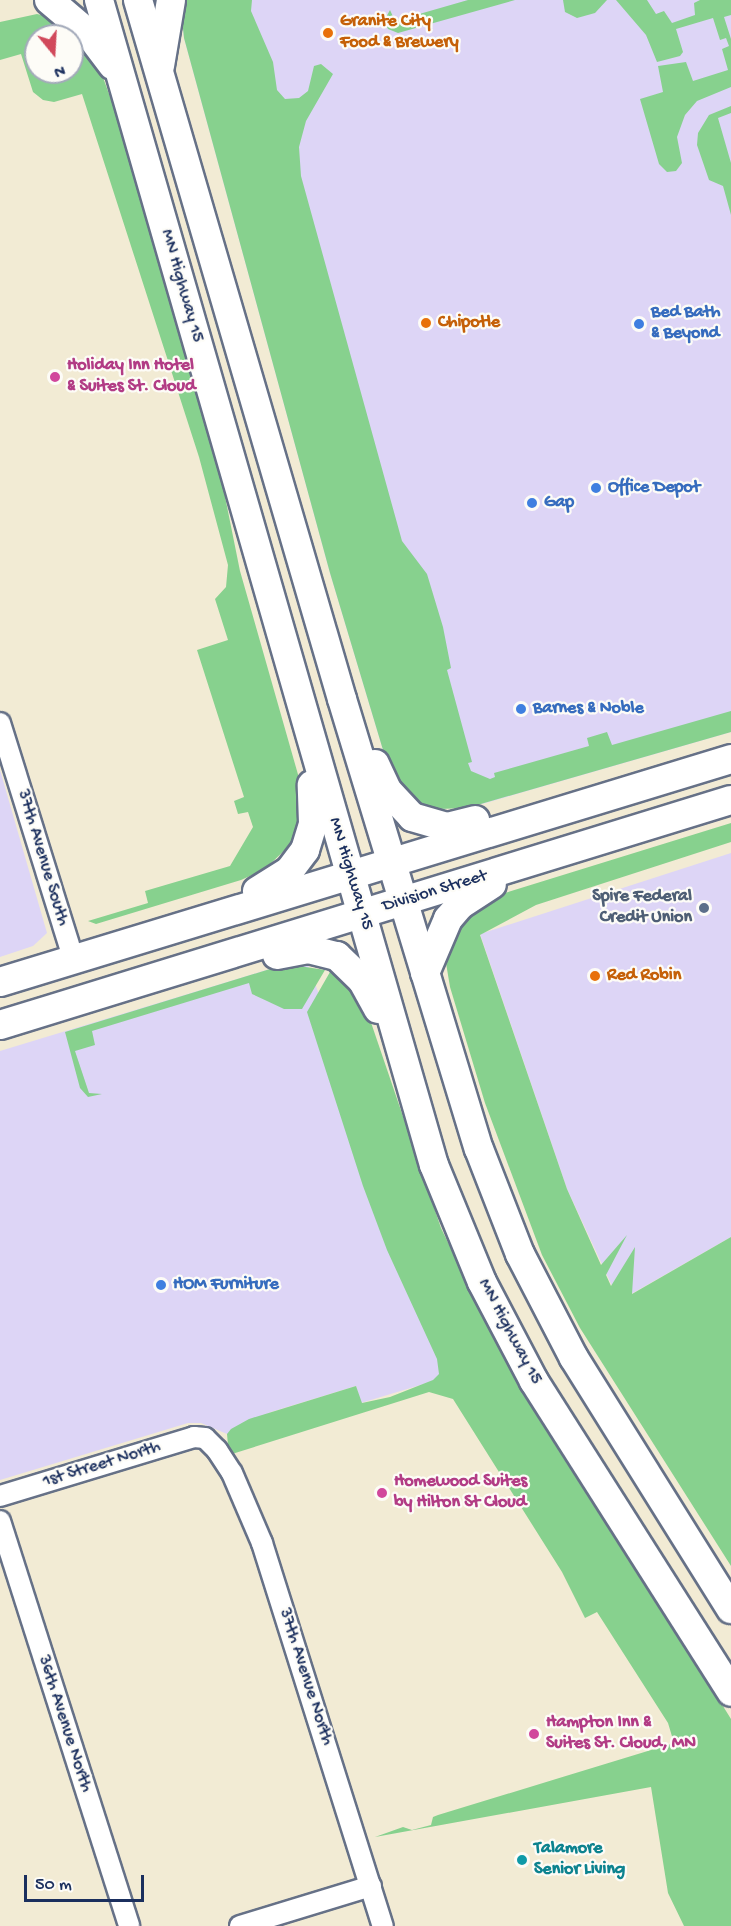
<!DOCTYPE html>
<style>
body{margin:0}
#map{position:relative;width:731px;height:1926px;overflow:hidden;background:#f2ebd4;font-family:"Gochi Hand",sans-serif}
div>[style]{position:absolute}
.built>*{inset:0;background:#ddd5f6}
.green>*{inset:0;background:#87d18e}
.roads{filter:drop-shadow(2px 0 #667187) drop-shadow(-2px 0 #667187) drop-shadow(0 2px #667187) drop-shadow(0 -2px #667187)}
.minor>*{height:20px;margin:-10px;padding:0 10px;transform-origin:10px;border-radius:10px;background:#fff}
.highway>*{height:28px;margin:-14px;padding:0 14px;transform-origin:14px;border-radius:14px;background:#fff}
.dots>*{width:16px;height:16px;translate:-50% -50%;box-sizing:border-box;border:3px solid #fdfcf7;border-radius:50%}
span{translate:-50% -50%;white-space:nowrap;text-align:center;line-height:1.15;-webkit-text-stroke:4.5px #fdfcf7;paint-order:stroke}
.food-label{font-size:18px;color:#c56008;font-weight:700}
.left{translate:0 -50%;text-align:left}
.street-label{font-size:18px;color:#1b2f5e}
.shop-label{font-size:18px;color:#366cbe;font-weight:700}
.hotel-label{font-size:18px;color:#b23c85;font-weight:700}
.service-label{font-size:18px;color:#4e5e75;font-weight:700}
.right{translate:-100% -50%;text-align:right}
.culture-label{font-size:18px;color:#0d838f;font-weight:700}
.north{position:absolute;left:24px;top:24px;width:60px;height:60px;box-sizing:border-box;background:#fdfcf7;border:2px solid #a3aaba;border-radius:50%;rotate:162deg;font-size:16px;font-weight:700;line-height:24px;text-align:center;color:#1b2f5e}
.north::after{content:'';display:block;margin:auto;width:21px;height:27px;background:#d1495b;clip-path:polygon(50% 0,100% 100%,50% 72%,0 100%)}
.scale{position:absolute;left:24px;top:1875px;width:120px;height:27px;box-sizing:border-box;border:3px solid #1b2f5e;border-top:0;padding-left:8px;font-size:18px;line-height:21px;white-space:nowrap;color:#1b2f5e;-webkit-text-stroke:4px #fdfcf7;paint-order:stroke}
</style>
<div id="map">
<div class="built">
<i style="clip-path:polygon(180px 0,731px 0,731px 732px,482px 804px,439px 809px,414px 800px,386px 760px,330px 573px,184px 38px)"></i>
<i style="clip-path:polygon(0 770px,47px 933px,33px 946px,0 957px)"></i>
<i style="clip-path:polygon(731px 853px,731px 1237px,619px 1301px,567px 1189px,480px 934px)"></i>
<i style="clip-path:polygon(308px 965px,460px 1373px,361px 1403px,356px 1386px,271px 1412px,227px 1434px,201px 1423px,188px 1423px,0 1480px,0 1051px,270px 969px)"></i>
</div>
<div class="green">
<i style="clip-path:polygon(180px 0,252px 0,251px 11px,273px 62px,277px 90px,285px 99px,299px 98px,308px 91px,314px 66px,321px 64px,333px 74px,306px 121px,299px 147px,301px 176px,402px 541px,427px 574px,443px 627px,451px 668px,447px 670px,472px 762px,468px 763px,471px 771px,490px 779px,495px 777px,494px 773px,589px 746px,587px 738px,607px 732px,612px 745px,731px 711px,731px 732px,467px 808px,439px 809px,407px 798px,386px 760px,330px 573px,184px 38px)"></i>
<i style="clip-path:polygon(468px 0,515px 0,398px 33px,388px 29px,384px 21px,390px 10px,395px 21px)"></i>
<i style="clip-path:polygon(563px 0,607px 0,595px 13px,577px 18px,565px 12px)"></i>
<i style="clip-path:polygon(616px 0,647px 0,656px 14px,664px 11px,672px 23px,695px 15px,694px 3px,700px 0,731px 0,731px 15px,724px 17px,731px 39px,731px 87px,697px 101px,685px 115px,677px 137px,682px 163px,676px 171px,667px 172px,659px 164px,640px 99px,663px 92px,658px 66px,686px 62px,693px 81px,728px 70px,722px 49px,729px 46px,726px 38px,720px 40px,713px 18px,676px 29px,683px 52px,680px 56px,657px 62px,646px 35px)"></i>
<i style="clip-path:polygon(evenodd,37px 14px,57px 19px,62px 25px,66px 17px,92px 47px,138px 174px,213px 437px,240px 571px,305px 799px,305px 823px,298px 846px,292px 843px,265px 869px,241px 880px,96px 924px,88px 921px,148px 903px,145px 891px,230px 866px,253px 827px,248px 812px,238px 814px,234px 801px,244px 797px,197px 650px,228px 640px,215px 599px,226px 587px,228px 565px,199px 457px,82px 94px,54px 102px,43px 100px,33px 92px,21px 54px,0 60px,0 22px,37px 14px,36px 36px,72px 36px,72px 72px,36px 72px,36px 36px)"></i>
<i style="clip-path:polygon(731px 106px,731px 113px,718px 118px,731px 163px,731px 215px,723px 186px,709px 180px,697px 145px,698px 133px,709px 115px)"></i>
<i style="clip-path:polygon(731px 823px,731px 842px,536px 905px,480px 935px,567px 1189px,601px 1265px,627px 1235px,606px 1275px,611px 1286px,635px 1247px,632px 1294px,731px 1237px,731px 1566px,580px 1328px,542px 1255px,485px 1103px,450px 987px,445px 957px,455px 930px,470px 912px,505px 893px)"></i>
<i style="clip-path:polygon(293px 965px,325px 970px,302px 1009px,284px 1009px,267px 1001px,252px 994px,249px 983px,92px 1031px,95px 1045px,75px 1051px,89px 1093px,102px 1094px,88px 1097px,80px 1088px,65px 1032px,270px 969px)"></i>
<i style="clip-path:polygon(337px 969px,363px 999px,441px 1228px,493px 1336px,731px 1719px,731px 1926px,684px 1926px,668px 1893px,651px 1787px,375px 1837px,403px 1827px,412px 1830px,431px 1825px,433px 1817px,438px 1815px,674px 1743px,668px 1723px,597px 1612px,585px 1618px,562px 1572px,453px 1399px,429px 1392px,232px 1454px,228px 1445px,227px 1434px,231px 1429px,249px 1419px,356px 1386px,362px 1403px,390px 1397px,433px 1380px,439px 1374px,437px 1359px,387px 1250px,363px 1186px,307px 1012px,330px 972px,334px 974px)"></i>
</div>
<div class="roads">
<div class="minor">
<i style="left:0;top:723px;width:246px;rotate:72.7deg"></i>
<i style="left:0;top:1496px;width:203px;rotate:-16.9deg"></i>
<i style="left:194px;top:1437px;width:11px;rotate:5deg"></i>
<i style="left:205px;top:1438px;width:17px;rotate:45deg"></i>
<i style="left:217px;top:1450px;width:27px;rotate:57deg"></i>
<i style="left:232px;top:1473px;width:76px;rotate:66.8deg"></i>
<i style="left:262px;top:1543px;width:402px;rotate:72.5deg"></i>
<i style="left:0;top:1521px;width:425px;rotate:72.3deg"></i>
<i style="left:240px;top:1926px;width:137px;rotate:-17deg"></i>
</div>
<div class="highway">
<i style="left:49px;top:0;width:52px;rotate:40.4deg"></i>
<i style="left:89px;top:34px;width:39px;rotate:53deg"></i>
<i style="left:99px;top:0;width:1212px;rotate:73.96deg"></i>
<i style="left:434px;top:1165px;width:126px;rotate:67.7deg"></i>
<i style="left:482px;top:1282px;width:112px;rotate:62.3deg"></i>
<i style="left:534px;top:1381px;width:368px;rotate:57.6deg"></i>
<i style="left:138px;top:0;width:728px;rotate:73.73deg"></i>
<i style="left:342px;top:699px;width:470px;rotate:73.1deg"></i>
<i style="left:479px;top:1149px;width:113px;rotate:68.7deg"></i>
<i style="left:520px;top:1254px;width:117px;rotate:62.6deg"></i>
<i style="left:574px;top:1358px;width:296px;rotate:58deg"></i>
<i style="left:160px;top:66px;width:67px;rotate:-80.5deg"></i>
<i style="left:375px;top:764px;width:29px;rotate:65deg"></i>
<i style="left:387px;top:790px;width:37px;rotate:47deg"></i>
<i style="left:412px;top:817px;width:36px;rotate:16deg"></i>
<i style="left:447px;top:827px;width:29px;rotate:-14deg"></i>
<i style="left:257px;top:891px;width:39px;rotate:-32deg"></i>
<i style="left:290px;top:870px;width:25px;rotate:-53deg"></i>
<i style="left:305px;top:850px;width:28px;rotate:-73deg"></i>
<i style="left:313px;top:823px;width:38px;rotate:-92deg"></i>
<i style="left:277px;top:955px;width:32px;rotate:-11deg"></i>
<i style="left:308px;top:949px;width:30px;rotate:14deg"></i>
<i style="left:337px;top:956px;width:35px;rotate:44deg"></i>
<i style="left:362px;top:980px;width:33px;rotate:61deg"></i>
<i style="left:425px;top:973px;width:59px;rotate:-66.9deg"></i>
<i style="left:448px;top:919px;width:18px;rotate:-49deg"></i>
<i style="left:460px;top:905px;width:38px;rotate:-33deg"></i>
<i style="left:0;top:982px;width:764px;rotate:-16.96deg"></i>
<i style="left:0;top:1025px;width:765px;rotate:-17.11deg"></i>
</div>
</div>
<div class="dots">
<i style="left:328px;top:33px;background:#e8710a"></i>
<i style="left:426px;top:323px;background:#e8710a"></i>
<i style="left:639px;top:324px;background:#3f7fe0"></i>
<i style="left:55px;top:377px;background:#d1479c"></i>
<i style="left:596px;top:488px;background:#3f7fe0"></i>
<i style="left:532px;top:503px;background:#3f7fe0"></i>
<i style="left:521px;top:709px;background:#3f7fe0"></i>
<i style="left:704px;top:908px;background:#5c6f8a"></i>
<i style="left:595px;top:976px;background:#e8710a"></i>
<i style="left:161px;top:1285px;background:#3f7fe0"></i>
<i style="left:382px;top:1493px;background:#d1479c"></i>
<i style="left:534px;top:1734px;background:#d1479c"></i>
<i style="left:522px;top:1860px;background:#0f9aa8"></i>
</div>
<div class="food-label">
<span class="left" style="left:340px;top:33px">Granite City<br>Food &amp; Brewery</span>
<span class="left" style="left:438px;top:323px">Chipotle</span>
<span class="left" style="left:607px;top:976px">Red Robin</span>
</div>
<div class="street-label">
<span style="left:181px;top:286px;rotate:74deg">MN Highway 15</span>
<span style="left:42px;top:858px;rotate:73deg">37th Avenue South</span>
<span style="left:350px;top:874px;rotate:73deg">MN Highway 15</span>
<span style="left:435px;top:892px;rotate:-17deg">Division Street</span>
<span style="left:509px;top:1332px;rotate:62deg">MN Highway 15</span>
<span style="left:102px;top:1465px;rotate:-17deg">1st Street North</span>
<span style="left:305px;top:1677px;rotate:72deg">37th Avenue North</span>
<span style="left:64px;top:1724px;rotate:72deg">36th Avenue North</span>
</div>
<div class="shop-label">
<span class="left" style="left:651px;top:324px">Bed Bath<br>&amp; Beyond</span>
<span class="left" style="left:608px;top:488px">Office Depot</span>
<span class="left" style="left:544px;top:503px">Gap</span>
<span class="left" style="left:533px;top:709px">Barnes &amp; Noble</span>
<span class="left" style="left:173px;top:1285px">HOM Furniture</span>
</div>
<div class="hotel-label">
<span class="left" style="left:67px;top:377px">Holiday Inn Hotel<br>&amp; Suites St. Cloud</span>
<span class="left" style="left:394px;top:1493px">Homewood Suites<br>by Hilton St Cloud</span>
<span class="left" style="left:546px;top:1734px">Hampton Inn &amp;<br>Suites St. Cloud, MN</span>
</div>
<div class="service-label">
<span class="right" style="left:692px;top:908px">Spire Federal<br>Credit Union</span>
</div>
<div class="culture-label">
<span class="left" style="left:534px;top:1860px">Talamore<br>Senior Living</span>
</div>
<div class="north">N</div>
<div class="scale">50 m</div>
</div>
